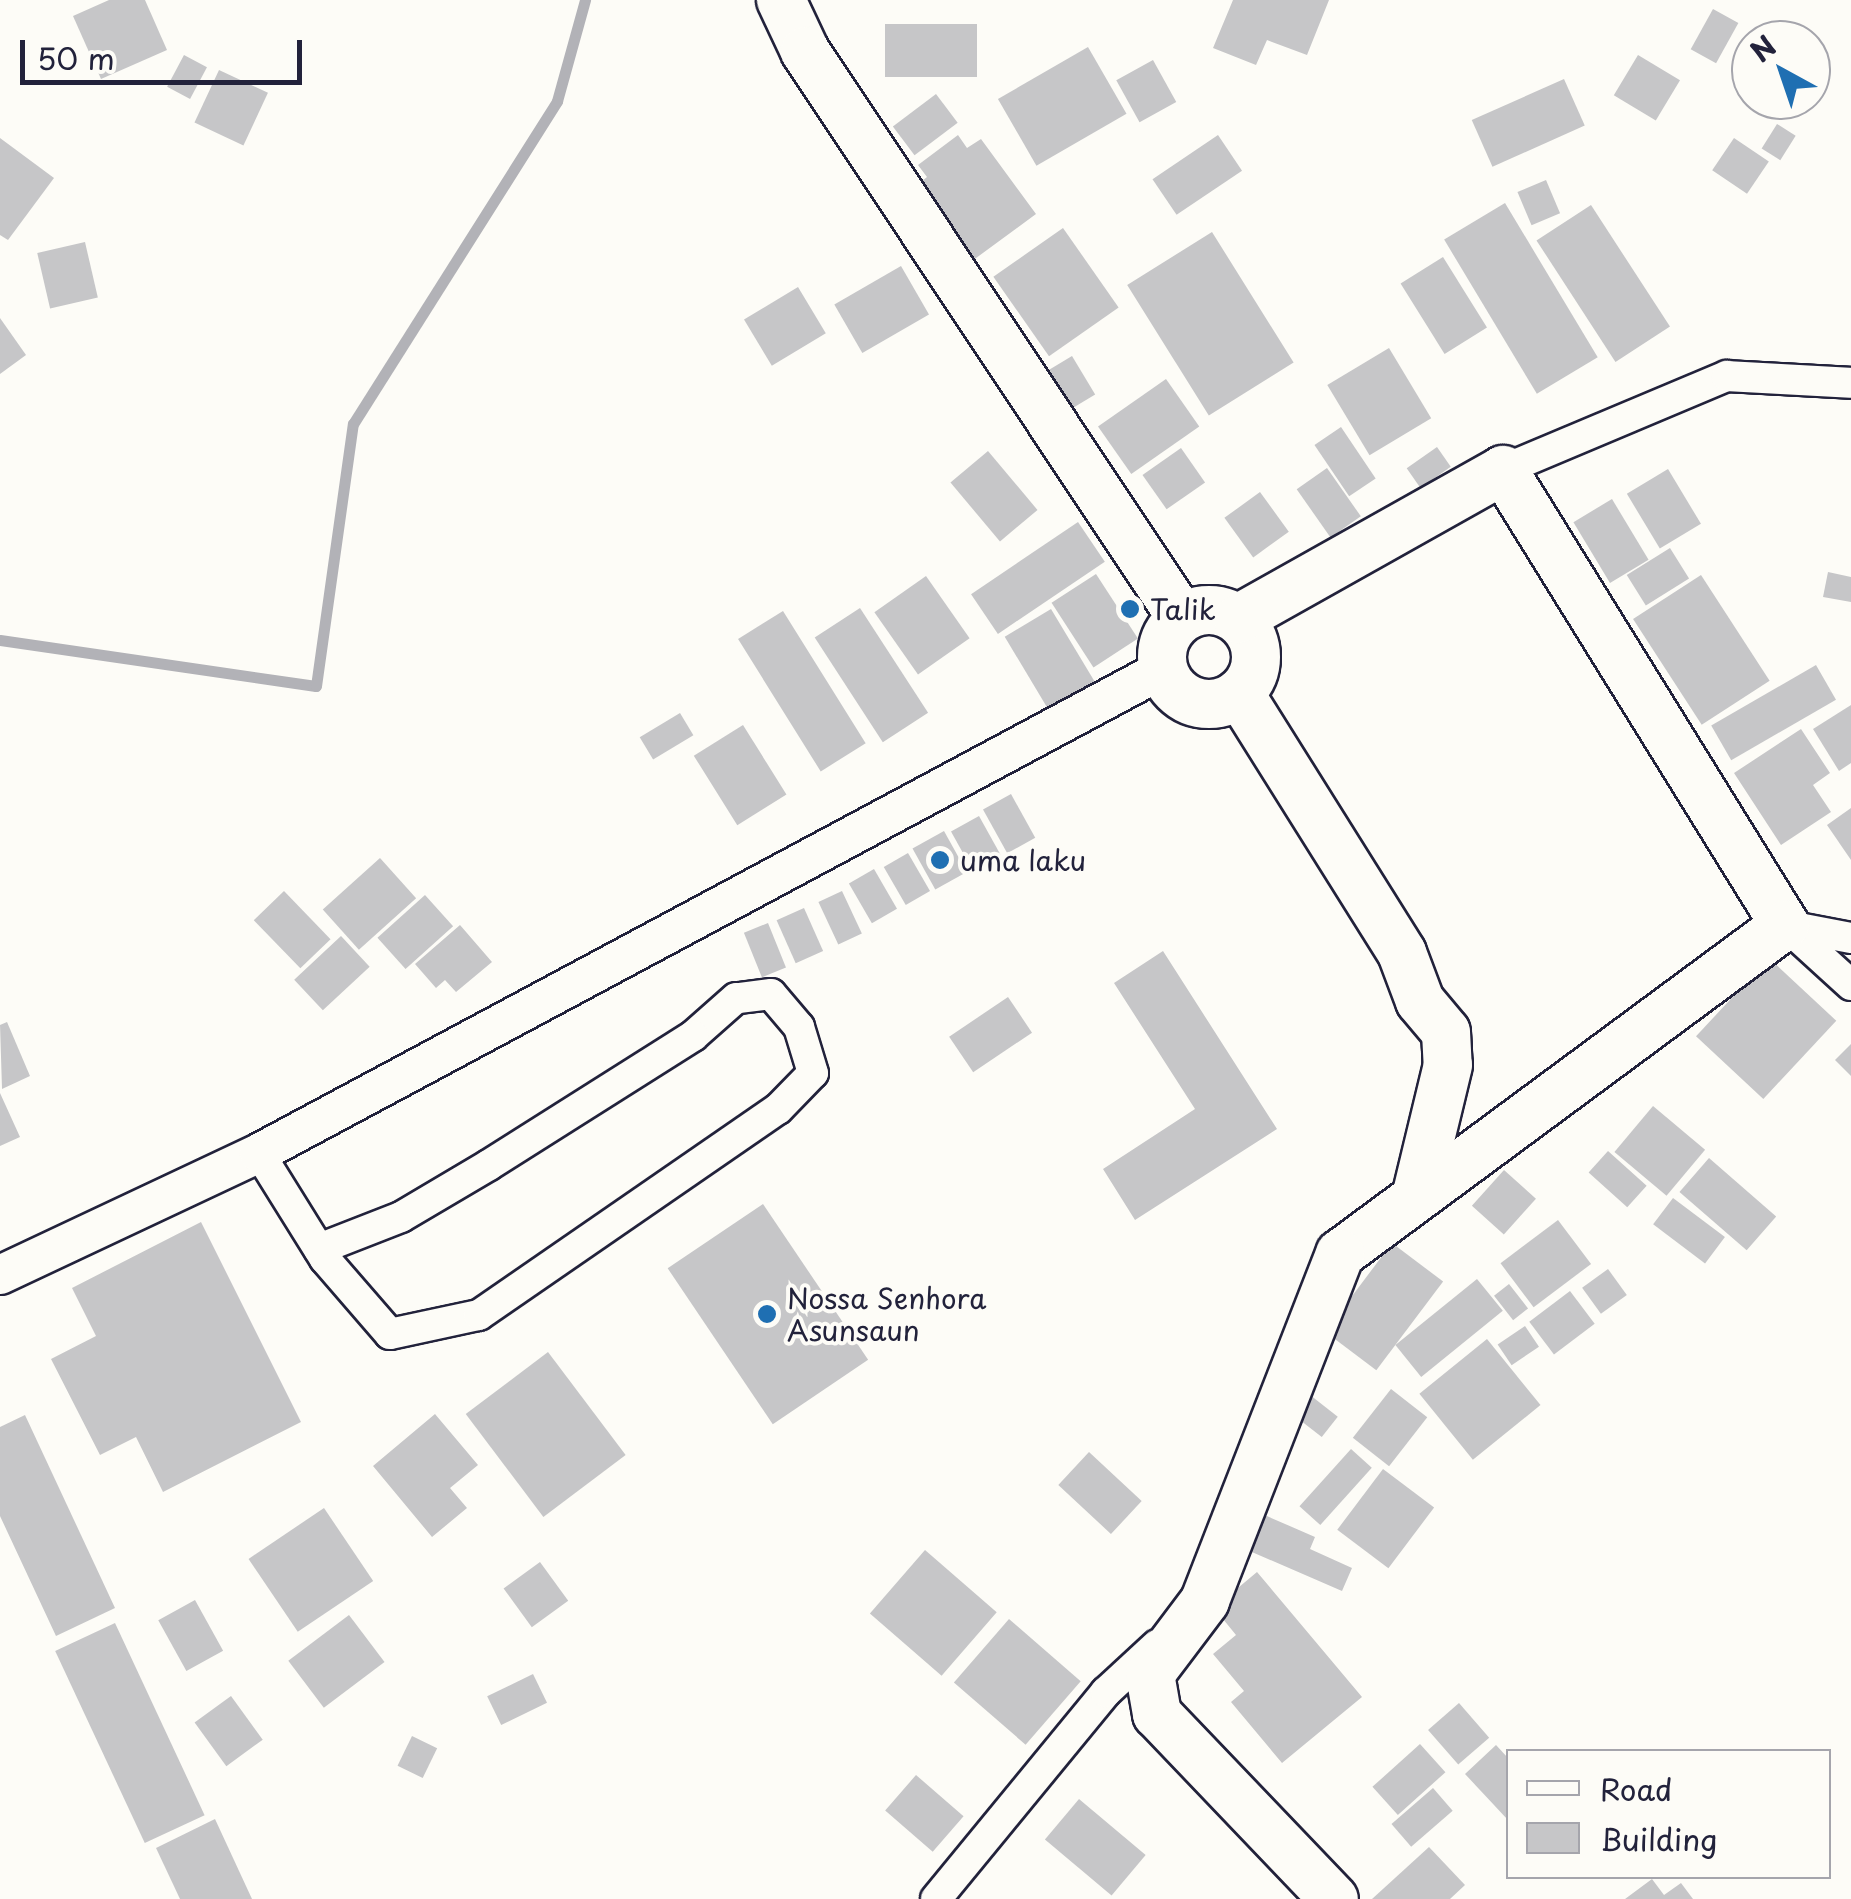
<!DOCTYPE html>
<style>
body{margin:0}
#map{position:relative;width:1851px;height:1899px;overflow:hidden;background:#fdfcf7;font-family:"Playpen Sans",sans-serif}
div>[style]{position:absolute}
.stream>*{height:11px;margin:-5.5px;padding:0 5.5px;transform-origin:5.5px;border-radius:5.5px;background:#b2b2b7}
.building>*{inset:0;background:#c6c6c8;transform-origin:0 0}
.roads{filter:drop-shadow(2px 0 #22223b) drop-shadow(-2px 0 #22223b) drop-shadow(0 2px #22223b) drop-shadow(0 -2px #22223b)}
.minor>*{height:30px;margin:-15px;padding:0 15px;transform-origin:15px;border-radius:15px;background:#fdfcf7}
.tertiary>*{height:38px;margin:-19px;padding:0 19px;transform-origin:19px;border-radius:19px;background:#fdfcf7}
.primary>*{height:48px;margin:-24px;padding:0 24px;transform-origin:24px;border-radius:24px;background:#fdfcf7}
.primary>.ring{margin:-24px;padding:0;box-sizing:content-box;background:none;border:48px solid #fdfcf7;border-radius:50%}
.dots>*{width:28px;height:28px;translate:-50% -50%;box-sizing:border-box;border:5px solid #fdfcf7;border-radius:50%}
span{translate:-50% -50%;white-space:nowrap;text-align:center;line-height:1.15;-webkit-text-stroke:8px #fdfcf7;paint-order:stroke}
.poi-label{font-size:28px;color:#22223b}
.left{translate:0 -50%;text-align:left}
.legend{position:absolute;left:1506px;top:1749px;width:325px;height:130px;box-sizing:border-box;background:#fdfcf7;border:2px solid #a5a5ac;margin:0;padding:12px 18px;list-style:none;font-size:30px;color:#22223b}
.legend li{display:flex;align-items:center;gap:20px;height:50px}
.legend b{width:50px;border:2px solid #a5a5ac}
.north{position:absolute;left:1731px;top:20px;width:100px;height:100px;box-sizing:border-box;background:#fdfcf7;border:2px solid #a5a5ac;border-radius:50%;rotate:320deg;font-size:28px;font-weight:700;line-height:40px;text-align:center;color:#22223b}
.north::after{content:'';display:block;margin:auto;width:35px;height:45px;background:#1f6fb2;clip-path:polygon(50% 0,100% 100%,50% 72%,0 100%)}
.scale{position:absolute;left:20px;top:40px;width:282px;height:45px;box-sizing:border-box;border:5px solid #22223b;border-top:0;padding-left:12px;font-size:30px;line-height:35px;white-space:nowrap;color:#22223b;-webkit-text-stroke:8px #fdfcf7;paint-order:stroke}
</style>
<div id="map">
<div class="stream">
<i style="left:0;top:640px;width:319px;rotate:8.3deg"></i>
<i style="left:316px;top:686px;width:265px;rotate:-82deg"></i>
<i style="left:353px;top:424px;width:382px;rotate:-57.7deg"></i>
<i style="left:557px;top:101px;width:105px;rotate:-74.5deg"></i>
</div>
<div class="building">
<i style="clip-path:polygon(109px 0,145px 0,167px 50px,101px 79px,73px 16px)"></i>
<i style="clip-path:polygon(1233px 0,1329px 0,1307px 55px,1267px 40px,1256px 65px,1213px 48px)"></i>
<i style="left:1713px;top:9px;width:29px;height:46px;rotate:29deg"></i>
<i style="left:885px;top:24px;width:92px;height:53px"></i>
<i style="left:1088px;top:47px;width:77px;height:104px;rotate:60deg"></i>
<i style="left:184px;top:55px;width:26px;height:36px;rotate:28deg"></i>
<i style="left:1638px;top:55px;width:49px;height:47px;rotate:31deg"></i>
<i style="left:1153px;top:60px;width:48px;height:42px;rotate:61deg"></i>
<i style="left:219px;top:70px;width:54px;height:58px;rotate:25deg"></i>
<i style="left:1564px;top:79px;width:51px;height:101px;rotate:66deg"></i>
<i style="left:936px;top:94px;width:36px;height:54px;rotate:53deg"></i>
<i style="left:1777px;top:124px;width:22px;height:29px;rotate:32deg"></i>
<i style="clip-path:polygon(958px 135px,967px 148px,981px 139px,1036px 214px,972px 261px,917px 185px,927px 177px,918px 165px)"></i>
<i style="left:1218px;top:135px;width:43px;height:79px;rotate:56deg"></i>
<i style="clip-path:polygon(0 138px,54px 178px,8px 240px,0 235px)"></i>
<i style="left:1734px;top:138px;width:42px;height:39px;rotate:34deg"></i>
<i style="left:1546px;top:180px;width:36px;height:31px;rotate:67deg"></i>
<i style="left:1505px;top:203px;width:180px;height:71px;rotate:59deg"></i>
<i style="left:1591px;top:205px;width:145px;height:65px;rotate:57deg"></i>
<i style="left:1063px;top:228px;width:97px;height:85px;rotate:55deg"></i>
<i style="left:1212px;top:232px;width:154px;height:100px;rotate:58deg"></i>
<i style="left:85px;top:242px;width:57px;height:49px;rotate:77deg"></i>
<i style="left:1443px;top:257px;width:83px;height:50px;rotate:58deg"></i>
<i style="left:901px;top:266px;width:56px;height:77px;rotate:60deg"></i>
<i style="left:798px;top:287px;width:54px;height:63px;rotate:59deg"></i>
<i style="clip-path:polygon(0 318px,26px 355px,0 374px)"></i>
<i style="left:1389px;top:348px;width:82px;height:72px;rotate:59deg"></i>
<i style="left:1072px;top:356px;width:45px;height:31px;rotate:59deg"></i>
<i style="left:1166px;top:379px;width:58px;height:83px;rotate:55deg"></i>
<i style="left:1341px;top:427px;width:62px;height:32px;rotate:56deg"></i>
<i style="left:1437px;top:447px;width:24px;height:37px;rotate:55deg"></i>
<i style="left:1181px;top:448px;width:42px;height:47px;rotate:55deg"></i>
<i style="left:988px;top:451px;width:77px;height:49px;rotate:50deg"></i>
<i style="left:1327px;top:468px;width:59px;height:37px;rotate:55deg"></i>
<i style="left:1668px;top:469px;width:64px;height:48px;rotate:59deg"></i>
<i style="left:1260px;top:492px;width:49px;height:44px;rotate:54deg"></i>
<i style="left:1612px;top:499px;width:71px;height:45px;rotate:59deg"></i>
<i style="left:1078px;top:522px;width:48px;height:129px;rotate:56deg"></i>
<i style="left:1670px;top:548px;width:36px;height:51px;rotate:58deg"></i>
<i style="clip-path:polygon(1828px 572px,1851px 577px,1851px 602px,1823px 597px)"></i>
<i style="left:1096px;top:574px;width:77px;height:53px;rotate:57deg"></i>
<i style="left:1701px;top:575px;width:126px;height:81px;rotate:57deg"></i>
<i style="left:926px;top:576px;width:76px;height:63px;rotate:55deg"></i>
<i style="left:860px;top:608px;width:125px;height:54px;rotate:57deg"></i>
<i style="left:1051px;top:609px;width:85px;height:54px;rotate:59deg"></i>
<i style="left:783px;top:611px;width:156px;height:53px;rotate:58deg"></i>
<i style="left:1816px;top:665px;width:40px;height:121px;rotate:60deg"></i>
<i style="clip-path:polygon(1851px 705px,1851px 763px,1839px 771px,1813px 729px)"></i>
<i style="left:680px;top:713px;width:26px;height:47px;rotate:59deg"></i>
<i style="left:743px;top:725px;width:82px;height:58px;rotate:58deg"></i>
<i style="clip-path:polygon(1801px 729px,1830px 773px,1813px 785px,1831px 812px,1781px 845px,1734px 773px)"></i>
<i style="left:1011px;top:794px;width:50px;height:32px;rotate:61deg"></i>
<i style="clip-path:polygon(1851px 808px,1851px 860px,1827px 825px)"></i>
<i style="left:979px;top:816px;width:45px;height:32px;rotate:61deg"></i>
<i style="left:944px;top:831px;width:47px;height:36px;rotate:61deg"></i>
<i style="left:908px;top:853px;width:44px;height:28px;rotate:60deg"></i>
<i style="left:380px;top:858px;width:54px;height:77px;rotate:48deg"></i>
<i style="left:874px;top:869px;width:46px;height:29px;rotate:60deg"></i>
<i style="left:284px;top:891px;width:67px;height:42px;rotate:46deg"></i>
<i style="left:842px;top:891px;width:47px;height:26px;rotate:65deg"></i>
<i style="left:425px;top:895px;width:42px;height:64px;rotate:48deg"></i>
<i style="left:804px;top:908px;width:47px;height:30px;rotate:66deg"></i>
<i style="left:768px;top:923px;width:48px;height:26px;rotate:68deg"></i>
<i style="clip-path:polygon(460px 925px,492px 962px,456px 992px,445px 980px,436px 988px,415px 964px)"></i>
<i style="left:341px;top:936px;width:42px;height:64px;rotate:47deg"></i>
<i style="clip-path:polygon(1163px 951px,1277px 1129px,1135px 1220px,1103px 1169px,1195px 1109px,1114px 983px)"></i>
<i style="left:1769px;top:958px;width:92px;height:107px;rotate:43deg"></i>
<i style="left:1008px;top:997px;width:43px;height:71px;rotate:56deg"></i>
<i style="clip-path:polygon(7px 1022px,30px 1076px,2px 1089px,0 1025px)"></i>
<i style="clip-path:polygon(1851px 1044px,1851px 1076px,1835px 1060px)"></i>
<i style="clip-path:polygon(0 1093px,20px 1137px,0 1146px)"></i>
<i style="left:1653px;top:1106px;width:68px;height:60px;rotate:40deg"></i>
<i style="left:1608px;top:1151px;width:52px;height:29px;rotate:42deg"></i>
<i style="left:1709px;top:1158px;width:89px;height:45px;rotate:41deg"></i>
<i style="left:1504px;top:1170px;width:43px;height:48px;rotate:42deg"></i>
<i style="left:1673px;top:1198px;width:65px;height:33px;rotate:37deg"></i>
<i style="left:763px;top:1204px;width:188px;height:115px;rotate:56deg"></i>
<i style="left:1558px;top:1220px;width:55px;height:72px;rotate:53deg"></i>
<i style="clip-path:polygon(201px 1222px,301px 1422px,163px 1492px,136px 1437px,100px 1455px,51px 1359px,96px 1336px,72px 1288px)"></i>
<i style="left:1392px;top:1243px;width:64px;height:111px;rotate:37deg"></i>
<i style="left:1608px;top:1269px;width:32px;height:32px;rotate:54deg"></i>
<i style="left:1477px;top:1279px;width:41px;height:105px;rotate:51deg"></i>
<i style="left:1509px;top:1284px;width:31px;height:19px;rotate:52deg"></i>
<i style="left:1570px;top:1291px;width:41px;height:51px;rotate:53deg"></i>
<i style="left:1525px;top:1326px;width:25px;height:33px;rotate:56deg"></i>
<i style="left:1487px;top:1339px;width:85px;height:87px;rotate:51deg"></i>
<i style="left:548px;top:1352px;width:129px;height:103px;rotate:53deg"></i>
<i style="left:1296px;top:1384px;width:53px;height:26px;rotate:38deg"></i>
<i style="left:1391px;top:1389px;width:46px;height:62px;rotate:38deg"></i>
<i style="clip-path:polygon(435px 1414px,478px 1465px,450px 1488px,467px 1508px,432px 1537px,373px 1466px)"></i>
<i style="clip-path:polygon(25px 1415px,115px 1608px,56px 1636px,0 1516px,0 1427px)"></i>
<i style="left:1351px;top:1449px;width:28px;height:77px;rotate:42deg"></i>
<i style="left:1089px;top:1452px;width:72px;height:45px;rotate:43deg"></i>
<i style="left:1383px;top:1469px;width:64px;height:76px;rotate:37deg"></i>
<i style="left:324px;top:1508px;width:88px;height:91px;rotate:56deg"></i>
<i style="clip-path:polygon(1253px 1510px,1315px 1537px,1310px 1549px,1352px 1568px,1342px 1591px,1238px 1546px)"></i>
<i style="left:925px;top:1550px;width:95px;height:84px;rotate:41deg"></i>
<i style="left:540px;top:1562px;width:48px;height:45px;rotate:54deg"></i>
<i style="clip-path:polygon(1257px 1572px,1362px 1697px,1282px 1763px,1231px 1702px,1244px 1691px,1213px 1654px,1236px 1635px,1214px 1608px)"></i>
<i style="left:195px;top:1600px;width:58px;height:42px;rotate:61deg"></i>
<i style="left:349px;top:1615px;width:59px;height:76px;rotate:53deg"></i>
<i style="left:1009px;top:1619px;width:95px;height:84px;rotate:41deg"></i>
<i style="left:115px;top:1623px;width:212px;height:66px;rotate:65deg"></i>
<i style="left:533px;top:1674px;width:32px;height:51px;rotate:64deg"></i>
<i style="left:231px;top:1696px;width:54px;height:45px;rotate:54deg"></i>
<i style="left:1459px;top:1703px;width:46px;height:41px;rotate:49deg"></i>
<i style="left:412px;top:1736px;width:28px;height:33px;rotate:26deg"></i>
<i style="left:1420px;top:1744px;width:38px;height:64px;rotate:48deg"></i>
<i style="clip-path:polygon(1496px 1745px,1508px 1758px,1508px 1820px,1465px 1774px)"></i>
<i style="left:916px;top:1775px;width:63px;height:47px;rotate:41deg"></i>
<i style="left:1433px;top:1788px;width:30px;height:55px;rotate:49deg"></i>
<i style="left:1079px;top:1799px;width:87px;height:53px;rotate:40deg"></i>
<i style="clip-path:polygon(215px 1819px,252px 1899px,180px 1899px,156px 1848px)"></i>
<i style="clip-path:polygon(1429px 1847px,1465px 1885px,1450px 1899px,1372px 1899px)"></i>
<i style="clip-path:polygon(1652px 1879px,1664px 1895px,1681px 1883px,1693px 1899px,1625px 1899px)"></i>
</div>
<div class="roads">
<div class="minor">
<i style="left:1503px;top:470px;width:243px;rotate:-22.8deg"></i>
<i style="left:1727px;top:376px;width:124px;rotate:3.2deg"></i>
<i style="left:1785px;top:925px;width:89px;rotate:42.3deg"></i>
<i style="left:1788px;top:926px;width:64px;rotate:10.8deg"></i>
<i style="left:259px;top:1153px;width:125px;rotate:58.1deg"></i>
<i style="left:325px;top:1259px;width:99px;rotate:49.1deg"></i>
<i style="left:390px;top:1334px;width:91px;rotate:-12.1deg"></i>
<i style="left:479px;top:1315px;width:363px;rotate:-34.6deg"></i>
<i style="left:778px;top:1109px;width:50px;rotate:-45.8deg"></i>
<i style="left:813px;top:1073px;width:48px;rotate:-106.9deg"></i>
<i style="left:799px;top:1027px;width:43px;rotate:-130.3deg"></i>
<i style="left:771px;top:994px;width:35px;rotate:173deg"></i>
<i style="left:736px;top:998px;width:57px;rotate:138.5deg"></i>
<i style="left:693px;top:1036px;width:241px;rotate:147.7deg"></i>
<i style="left:489px;top:1165px;width:102px;rotate:149.4deg"></i>
<i style="left:401px;top:1217px;width:88px;rotate:158.7deg"></i>
<i style="left:936px;top:1899px;width:268px;rotate:-50.6deg"></i>
<i style="left:1106px;top:1692px;width:69px;rotate:-42.7deg"></i>
</div>
<div class="tertiary">
<i style="left:0;top:1275px;width:286px;rotate:-25.2deg"></i>
<i style="left:259px;top:1153px;width:1025px;rotate:-28.16deg"></i>
</div>
<div class="primary">
<i style="left:781px;top:0;width:56px;rotate:64.8deg"></i>
<i style="left:805px;top:51px;width:681px;rotate:56.38deg"></i>
<i class="ring" style="left:1162px;top:610px;width:46px;height:46px"></i>
<i style="left:1238px;top:619px;width:304px;rotate:-29.3deg"></i>
<i style="left:1503px;top:470px;width:535px;rotate:58.21deg"></i>
<i style="left:1785px;top:925px;width:553px;rotate:143.52deg"></i>
<i style="left:1340px;top:1254px;width:372px;rotate:111.3deg"></i>
<i style="left:1205px;top:1601px;width:91px;rotate:127deg"></i>
<i style="left:1150px;top:1674px;width:41px;rotate:80.1deg"></i>
<i style="left:1157px;top:1714px;width:256px;rotate:46.3deg"></i>
<i style="left:1239px;top:693px;width:307px;rotate:57.9deg"></i>
<i style="left:1402px;top:953px;width:51px;rotate:69.4deg"></i>
<i style="left:1420px;top:1001px;width:40px;rotate:50deg"></i>
<i style="left:1446px;top:1032px;width:33px;rotate:87deg"></i>
<i style="left:1448px;top:1065px;width:132px;rotate:103.6deg"></i>
</div>
</div>
<div class="dots">
<i style="left:1130px;top:609px;background:#1f6fb2"></i>
<i style="left:940px;top:860px;background:#1f6fb2"></i>
<i style="left:767px;top:1314px;background:#1f6fb2"></i>
</div>
<div class="poi-label">
<span class="left" style="left:1150px;top:609px">Talik</span>
<span class="left" style="left:960px;top:860px">uma laku</span>
<span class="left" style="left:787px;top:1314px">Nossa Senhora<br>Asunsaun</span>
</div>
<ul class="legend">
<li><b style="height:12px;background:#fdfcf7"></b>Road</li>
<li><b style="height:28px;background:#c6c6c8"></b>Building</li>
</ul>
<div class="north">N</div>
<div class="scale">50 m</div>
</div>
